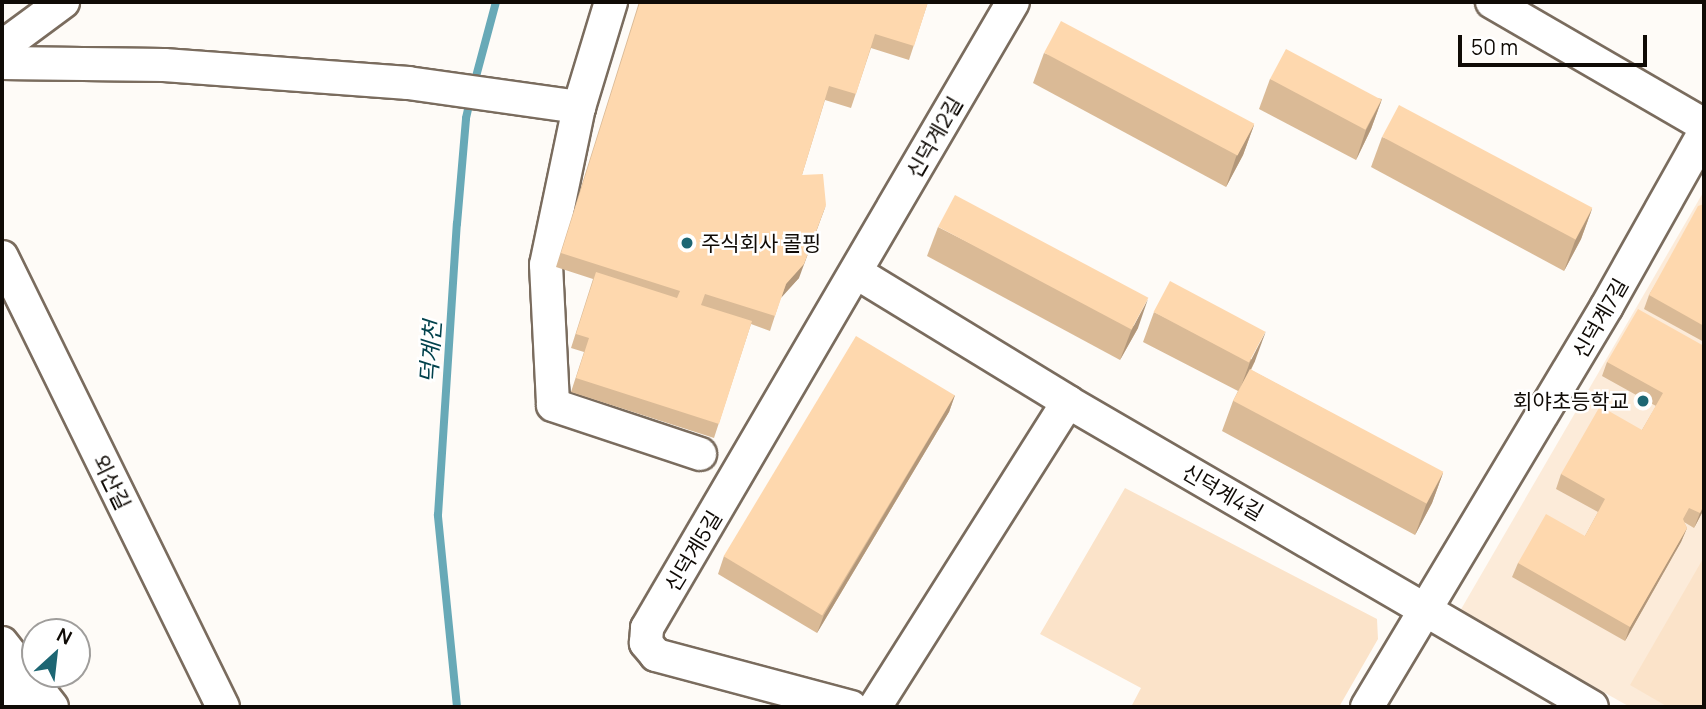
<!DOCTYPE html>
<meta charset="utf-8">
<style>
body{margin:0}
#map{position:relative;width:1706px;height:709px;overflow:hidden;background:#fefbf7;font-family:Manrope,"Noto Sans KR",sans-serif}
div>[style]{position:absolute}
.built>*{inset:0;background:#fcebd9}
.green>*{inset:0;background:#fbe3c9}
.stream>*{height:8px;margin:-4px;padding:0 4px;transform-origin:4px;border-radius:4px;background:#68a9b7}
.roads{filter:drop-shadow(2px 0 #7a6c5e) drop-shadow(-2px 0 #7a6c5e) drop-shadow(0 2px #7a6c5e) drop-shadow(0 -2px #7a6c5e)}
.minor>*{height:32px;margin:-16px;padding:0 16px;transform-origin:16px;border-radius:16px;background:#fff}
.wall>*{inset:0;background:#daba96}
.shaded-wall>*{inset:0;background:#b2977a}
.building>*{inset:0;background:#fed8ae;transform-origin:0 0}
.dots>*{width:19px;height:19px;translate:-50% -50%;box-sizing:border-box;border:4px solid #fff;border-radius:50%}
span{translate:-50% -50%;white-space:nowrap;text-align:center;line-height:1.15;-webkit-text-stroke:5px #fff;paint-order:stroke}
.street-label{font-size:21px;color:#100b06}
.poi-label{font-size:21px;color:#100b06}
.left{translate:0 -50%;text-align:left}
.right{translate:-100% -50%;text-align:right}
.water-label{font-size:23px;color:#02424c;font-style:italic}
.frame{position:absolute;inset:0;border:4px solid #100b06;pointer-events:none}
.north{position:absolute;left:21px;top:618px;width:70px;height:70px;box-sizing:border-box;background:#fff;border:2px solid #9f9d9b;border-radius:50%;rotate:27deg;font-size:19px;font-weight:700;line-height:28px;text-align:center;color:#100b06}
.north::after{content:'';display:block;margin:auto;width:24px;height:32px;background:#1d6673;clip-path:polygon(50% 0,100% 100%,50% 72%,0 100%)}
.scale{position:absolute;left:1458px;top:35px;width:189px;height:32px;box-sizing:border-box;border:4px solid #100b06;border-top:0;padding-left:9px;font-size:21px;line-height:24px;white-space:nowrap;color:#100b06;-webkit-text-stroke:5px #fff;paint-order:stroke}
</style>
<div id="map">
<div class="built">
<i style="clip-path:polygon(1704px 191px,1704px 707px,1630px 707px,1460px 611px)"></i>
</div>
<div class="green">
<i style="clip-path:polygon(1125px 488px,1377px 619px,1378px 639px,1339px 707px,1131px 707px,1141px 688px,1040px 634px)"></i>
<i style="clip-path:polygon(1704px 557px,1704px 707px,1668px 707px,1630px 685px)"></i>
</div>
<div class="stream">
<i style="left:474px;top:84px;width:85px;rotate:-75deg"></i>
<i style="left:457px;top:707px;width:193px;rotate:-95.7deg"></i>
<i style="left:438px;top:515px;width:292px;rotate:-86.3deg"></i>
<i style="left:457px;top:224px;width:106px;rotate:-85.1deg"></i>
<i style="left:466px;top:118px;width:22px;rotate:-77deg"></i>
</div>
<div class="roads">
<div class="minor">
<i style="left:611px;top:2px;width:110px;rotate:106.9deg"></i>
<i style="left:579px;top:107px;width:161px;rotate:101.8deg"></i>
<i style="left:546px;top:265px;width:140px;rotate:87.1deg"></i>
<i style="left:553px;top:405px;width:155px;rotate:18.4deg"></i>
<i style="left:1492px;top:2px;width:245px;rotate:30.1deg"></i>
<i style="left:2px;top:47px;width:76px;rotate:-36.4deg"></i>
<i style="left:2px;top:63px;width:162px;rotate:0.7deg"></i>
<i style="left:164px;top:65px;width:245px;rotate:4.2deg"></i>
<i style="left:408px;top:83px;width:173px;rotate:8deg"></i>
<i style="left:2px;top:257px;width:501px;rotate:63.84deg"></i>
<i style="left:857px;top:273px;width:247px;rotate:31.4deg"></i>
<i style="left:1068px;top:402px;width:606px;rotate:30.2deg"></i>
<i style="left:2px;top:643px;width:81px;rotate:52deg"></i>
<i style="left:2px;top:682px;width:32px;rotate:51deg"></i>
<i style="left:851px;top:707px;width:202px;rotate:-165.1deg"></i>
<i style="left:656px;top:655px;width:16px;rotate:-130deg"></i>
<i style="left:646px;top:643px;width:15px;rotate:-86deg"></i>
<i style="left:647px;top:628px;width:725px;rotate:-59.69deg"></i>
<i style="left:875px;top:707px;width:361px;rotate:-57.7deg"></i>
<i style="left:1367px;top:707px;width:467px;rotate:-59.1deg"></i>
<i style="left:1607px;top:306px;width:198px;rotate:-60.7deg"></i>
</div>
</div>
<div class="wall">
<i style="clip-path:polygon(639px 2px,928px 2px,909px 60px,871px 48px,851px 108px,825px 100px,802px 175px,799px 278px,781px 297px,770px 331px,751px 324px,714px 438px,571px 392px,584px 352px,571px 348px,593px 279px,556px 267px)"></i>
<i style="clip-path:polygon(1044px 53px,1254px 125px,1243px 155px,1226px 187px,1033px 83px)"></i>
<i style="clip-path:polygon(1270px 79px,1382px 99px,1371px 129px,1356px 160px,1259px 109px)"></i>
<i style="clip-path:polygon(1382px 137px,1592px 209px,1581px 239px,1564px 271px,1371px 167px)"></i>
<i style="clip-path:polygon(1704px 204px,1704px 342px,1644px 309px,1649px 295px)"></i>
<i style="clip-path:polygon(938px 227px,1138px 328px,1120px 360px,927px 256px)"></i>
<i style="clip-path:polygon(1154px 312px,1255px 361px,1251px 370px,1443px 473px,1432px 503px,1415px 535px,1222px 431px,1233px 401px,1238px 391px,1143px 342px)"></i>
<i style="clip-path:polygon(1704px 346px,1704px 509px,1694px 528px,1684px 522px,1687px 528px,1681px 542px,1625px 641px,1512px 577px,1518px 563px,1585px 536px,1598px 512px,1556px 489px,1561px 474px,1642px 430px,1656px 406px,1602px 376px,1607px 362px)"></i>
<i style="clip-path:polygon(955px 395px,949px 412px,817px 633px,718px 574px,724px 556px)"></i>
</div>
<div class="shaded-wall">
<i style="clip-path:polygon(1382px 99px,1371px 129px,1356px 160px,1366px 130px)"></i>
<i style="clip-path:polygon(1254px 125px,1243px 155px,1226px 187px,1236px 157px)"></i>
<i style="clip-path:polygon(826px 205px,799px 278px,781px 298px,786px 284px)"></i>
<i style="clip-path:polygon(1592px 209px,1581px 239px,1564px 271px,1575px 241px)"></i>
<i style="clip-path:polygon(1148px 299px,1138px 328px,1120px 360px,1131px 331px)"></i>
<i style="clip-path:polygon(1266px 331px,1255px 361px,1239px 392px,1250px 362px)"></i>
<i style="clip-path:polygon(955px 395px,949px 412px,817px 633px,824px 615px)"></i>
<i style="clip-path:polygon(1443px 473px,1432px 503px,1415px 535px,1426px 505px)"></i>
<i style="clip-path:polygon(1704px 505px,1704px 509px,1694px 528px,1700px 513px)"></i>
<i style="clip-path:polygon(1687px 528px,1681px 542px,1625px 641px,1630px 627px)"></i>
</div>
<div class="building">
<i style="clip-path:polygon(640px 2px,928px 2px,914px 46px,875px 34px,856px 94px,829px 86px,802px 175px,823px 174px,826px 205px,804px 264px,786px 284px,775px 316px,705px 294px,701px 305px,752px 321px,719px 424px,576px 378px,589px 338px,576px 334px,596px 272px,677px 298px,680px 291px,561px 253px)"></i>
<i style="left:1061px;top:21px;width:219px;height:36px;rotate:28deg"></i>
<i style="left:1286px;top:49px;width:108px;height:34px;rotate:28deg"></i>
<i style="left:1399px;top:105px;width:219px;height:36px;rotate:28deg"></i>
<i style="left:955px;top:195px;width:219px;height:36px;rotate:28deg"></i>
<i style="clip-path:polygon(1704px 204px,1704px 326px,1649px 295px,1698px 206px)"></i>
<i style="left:1170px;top:281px;width:108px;height:35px;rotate:28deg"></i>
<i style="clip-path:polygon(1638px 309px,1704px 346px,1704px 505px,1700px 513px,1689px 508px,1683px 519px,1687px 528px,1630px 627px,1518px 563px,1546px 514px,1585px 536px,1605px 499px,1561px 474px,1600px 406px,1642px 430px,1663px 393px,1607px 362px)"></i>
<i style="left:856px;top:336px;width:115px;height:257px;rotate:31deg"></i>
<i style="left:1250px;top:369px;width:219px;height:36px;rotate:28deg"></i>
</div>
<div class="dots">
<i style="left:687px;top:243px;background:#1d6673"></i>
<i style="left:1643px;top:401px;background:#1d6673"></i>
</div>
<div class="street-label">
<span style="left:934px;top:137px;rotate:-60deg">신덕계2길</span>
<span style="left:1600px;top:318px;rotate:-60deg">신덕계7길</span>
<span style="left:112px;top:482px;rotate:64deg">외산길</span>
<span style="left:1223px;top:492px;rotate:30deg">신덕계4길</span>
<span style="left:693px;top:551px;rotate:-59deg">신덕계5길</span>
</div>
<div class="poi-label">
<span class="left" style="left:701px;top:243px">주식회사 콜핑</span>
<span class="right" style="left:1629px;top:401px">회야초등학교</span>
</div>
<div class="water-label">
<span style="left:430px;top:352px;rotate:-86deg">덕계천</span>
</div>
<div class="frame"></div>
<div class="north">N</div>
<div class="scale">50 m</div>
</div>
